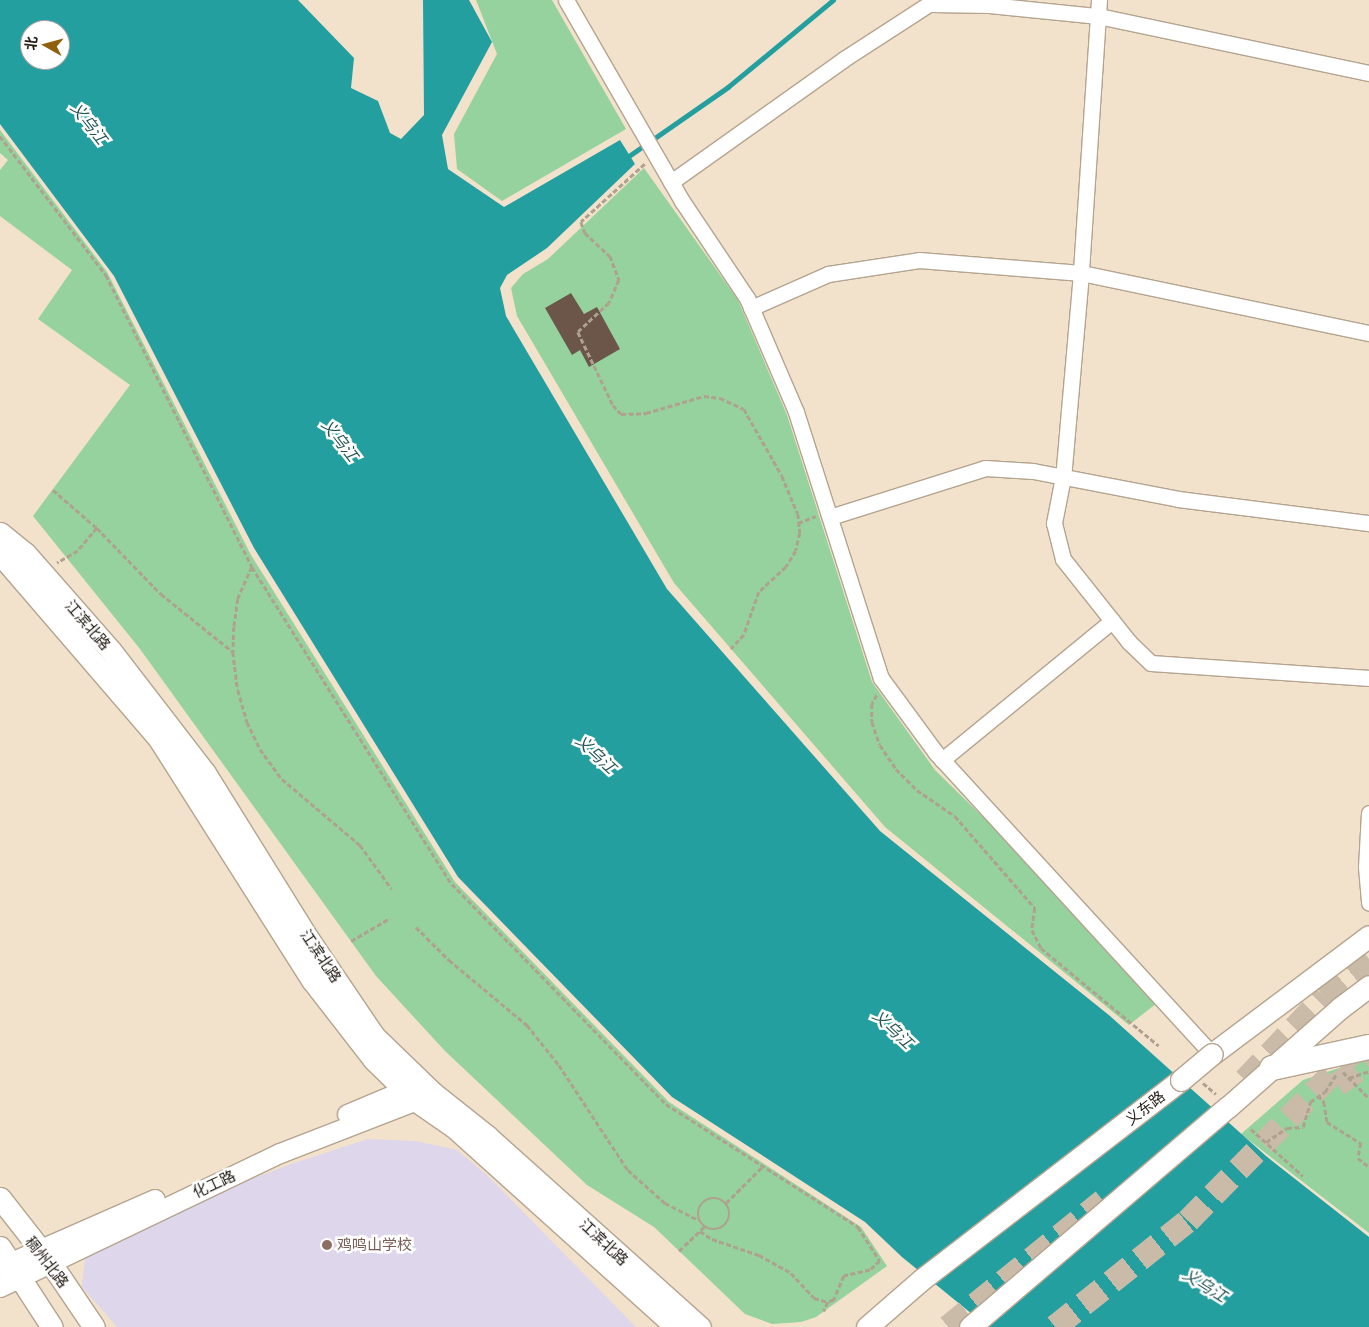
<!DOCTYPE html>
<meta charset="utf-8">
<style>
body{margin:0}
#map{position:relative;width:1369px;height:1327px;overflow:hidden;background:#f2e2cc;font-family:"Golos Text","Noto Sans SC",sans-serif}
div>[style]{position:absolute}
.education>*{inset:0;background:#ded6eb}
.green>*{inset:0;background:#96d29d}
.water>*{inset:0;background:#249fa0}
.stream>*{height:4.5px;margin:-2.25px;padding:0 2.25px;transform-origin:2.25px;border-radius:2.25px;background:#249fa0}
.building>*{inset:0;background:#6c564a}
.trunk-tunnel>*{height:24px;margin-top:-12px;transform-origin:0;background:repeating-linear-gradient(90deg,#c9bba7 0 24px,transparent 0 36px)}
.path>*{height:2.5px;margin-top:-1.25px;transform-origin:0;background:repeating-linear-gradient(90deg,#aea190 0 5px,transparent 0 7.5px)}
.path>.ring{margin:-1.25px;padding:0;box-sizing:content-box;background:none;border:2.5px solid #aea190;border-radius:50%}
.roads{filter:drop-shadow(1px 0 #b4a48f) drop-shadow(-1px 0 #b4a48f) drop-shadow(0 1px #b4a48f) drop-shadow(0 -1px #b4a48f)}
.minor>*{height:15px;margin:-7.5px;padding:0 7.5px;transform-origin:7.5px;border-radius:7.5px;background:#fff}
.tertiary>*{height:19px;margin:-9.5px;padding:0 9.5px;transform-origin:9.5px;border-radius:9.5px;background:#fff}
.secondary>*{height:21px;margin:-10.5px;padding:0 10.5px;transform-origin:10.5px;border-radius:10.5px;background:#fff}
.trunk>*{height:24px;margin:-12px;padding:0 12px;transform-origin:12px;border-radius:12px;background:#fff}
.bridges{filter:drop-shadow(1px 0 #b4a48f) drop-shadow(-1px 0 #b4a48f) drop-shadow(0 1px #b4a48f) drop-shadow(0 -1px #b4a48f)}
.secondary-bridge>*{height:21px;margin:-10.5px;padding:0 10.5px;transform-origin:10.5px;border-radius:10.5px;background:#fff}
.dots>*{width:14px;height:14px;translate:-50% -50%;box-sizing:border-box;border:2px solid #fff;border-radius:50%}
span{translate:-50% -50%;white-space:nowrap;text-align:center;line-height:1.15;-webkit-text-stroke:5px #fff;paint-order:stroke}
.street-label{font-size:15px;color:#231d15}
.education-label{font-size:15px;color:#785e54}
.left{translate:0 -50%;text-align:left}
.water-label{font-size:16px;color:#235454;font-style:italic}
.north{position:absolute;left:20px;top:20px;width:50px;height:50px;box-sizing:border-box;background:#fff;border:1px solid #a7a5a1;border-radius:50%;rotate:277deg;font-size:14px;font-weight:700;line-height:20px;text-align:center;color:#231d15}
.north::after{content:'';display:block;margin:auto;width:18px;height:22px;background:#90600d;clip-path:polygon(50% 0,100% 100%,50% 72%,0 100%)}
</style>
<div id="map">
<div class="education">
<i style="clip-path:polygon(368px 1139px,416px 1141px,457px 1150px,488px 1176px,636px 1327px,117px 1327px,82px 1287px,85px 1258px,112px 1232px,291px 1164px)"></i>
</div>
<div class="green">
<i style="clip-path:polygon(476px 0,552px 0,626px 129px,502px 201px,457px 169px,454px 134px,497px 54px)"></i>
<i style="clip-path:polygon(0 130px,107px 272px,251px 555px,455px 882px,669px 1102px,861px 1227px,887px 1266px,816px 1317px,801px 1322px,772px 1324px,745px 1314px,654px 1227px,587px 1185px,445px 1051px,376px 976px,140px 649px,33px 516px,130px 385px,38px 319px,72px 270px,0 216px,0 170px,8px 160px,0 153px)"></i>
<i style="clip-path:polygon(644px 168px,738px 300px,787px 415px,872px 682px,935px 770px,1166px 996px,1129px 1025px,885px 827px,674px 583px,517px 316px,511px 288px,523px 274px,548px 259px)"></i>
<i style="clip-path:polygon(1369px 1058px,1369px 1233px,1241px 1134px,1303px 1080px)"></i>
</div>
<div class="water">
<i style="clip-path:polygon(evenodd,0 0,298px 0,354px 58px,351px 88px,378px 101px,390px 133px,401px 139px,424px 115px,423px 0,469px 0,492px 42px,442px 135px,448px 169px,504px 207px,620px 140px,635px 164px,547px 248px,507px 275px,500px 288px,506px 316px,667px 589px,880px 831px,1110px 1016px,1266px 1156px,1369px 1237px,1369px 1327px,988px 1327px,902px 1257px,865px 1222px,672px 1097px,458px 877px,254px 548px,114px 276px,0 124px,0 0,30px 30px,60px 30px,60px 60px,30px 60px,30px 30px)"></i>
</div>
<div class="stream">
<i style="left:626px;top:158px;width:124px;rotate:-34.8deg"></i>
<i style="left:728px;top:87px;width:136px;rotate:-39.6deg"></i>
</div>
<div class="building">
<i style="clip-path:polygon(571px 293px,584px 314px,597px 307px,620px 349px,589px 367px,580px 350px,572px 355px,545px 308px)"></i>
</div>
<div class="trunk-tunnel">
<i style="left:1245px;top:1080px;width:115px;rotate:-46.4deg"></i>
<i style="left:1324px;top:997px;width:59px;rotate:-40.2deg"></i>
<i style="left:1337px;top:1085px;width:39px;rotate:-36deg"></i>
<i style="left:948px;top:1327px;width:200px;rotate:-39.1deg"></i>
<i style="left:1055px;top:1327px;width:170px;rotate:-38.6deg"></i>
<i style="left:1188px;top:1221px;width:250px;rotate:-45.6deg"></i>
</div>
<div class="path">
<i style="left:0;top:136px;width:175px;rotate:52.7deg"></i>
<i style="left:106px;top:275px;width:326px;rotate:63.4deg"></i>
<i style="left:252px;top:567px;width:375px;rotate:57.8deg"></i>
<i style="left:452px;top:884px;width:307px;rotate:45.8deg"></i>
<i style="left:666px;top:1104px;width:228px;rotate:32.6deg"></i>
<i style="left:858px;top:1227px;width:40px;rotate:57.1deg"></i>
<i style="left:880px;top:1261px;width:13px;rotate:138deg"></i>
<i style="left:870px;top:1270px;width:27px;rotate:167deg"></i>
<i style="left:844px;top:1276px;width:26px;rotate:113deg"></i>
<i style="left:834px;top:1300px;width:6px;rotate:162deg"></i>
<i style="left:645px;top:164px;width:86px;rotate:137.8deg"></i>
<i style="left:581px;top:222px;width:12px;rotate:70deg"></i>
<i style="left:585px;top:233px;width:34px;rotate:43deg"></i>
<i style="left:610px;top:256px;width:26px;rotate:69deg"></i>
<i style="left:619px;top:280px;width:25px;rotate:113deg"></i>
<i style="left:609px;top:303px;width:42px;rotate:136.9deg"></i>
<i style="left:578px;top:332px;width:81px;rotate:64.4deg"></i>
<i style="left:613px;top:405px;width:12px;rotate:48deg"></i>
<i style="left:621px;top:414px;width:25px;rotate:-2deg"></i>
<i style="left:646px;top:413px;width:60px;rotate:-16.3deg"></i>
<i style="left:704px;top:396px;width:16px;rotate:7deg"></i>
<i style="left:720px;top:398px;width:26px;rotate:25deg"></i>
<i style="left:744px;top:409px;width:77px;rotate:60.4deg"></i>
<i style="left:782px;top:476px;width:41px;rotate:67.2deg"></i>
<i style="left:798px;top:514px;width:19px;rotate:84deg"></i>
<i style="left:800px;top:533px;width:18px;rotate:103deg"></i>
<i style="left:796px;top:551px;width:19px;rotate:122deg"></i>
<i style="left:786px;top:567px;width:37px;rotate:137deg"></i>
<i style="left:759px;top:592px;width:46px;rotate:109.2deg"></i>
<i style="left:744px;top:635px;width:19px;rotate:133deg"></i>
<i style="left:53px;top:490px;width:58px;rotate:40.8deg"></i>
<i style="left:97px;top:528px;width:30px;rotate:130deg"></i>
<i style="left:78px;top:551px;width:24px;rotate:150deg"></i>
<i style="left:798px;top:523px;width:19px;rotate:-21deg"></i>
<i style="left:97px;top:528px;width:92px;rotate:45.9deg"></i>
<i style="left:161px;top:594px;width:91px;rotate:38.8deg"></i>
<i style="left:252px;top:567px;width:35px;rotate:114deg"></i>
<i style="left:238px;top:599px;width:28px;rotate:98deg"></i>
<i style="left:234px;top:627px;width:25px;rotate:92deg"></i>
<i style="left:233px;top:652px;width:38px;rotate:83deg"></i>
<i style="left:238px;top:690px;width:33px;rotate:74deg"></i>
<i style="left:247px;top:722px;width:30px;rotate:64deg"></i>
<i style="left:260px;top:749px;width:37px;rotate:54deg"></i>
<i style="left:282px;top:779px;width:102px;rotate:40.2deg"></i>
<i style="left:360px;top:845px;width:54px;rotate:54deg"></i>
<i style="left:877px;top:695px;width:10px;rotate:119deg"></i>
<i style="left:872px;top:704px;width:18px;rotate:90deg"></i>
<i style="left:872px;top:722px;width:24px;rotate:71deg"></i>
<i style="left:880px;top:745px;width:29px;rotate:56deg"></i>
<i style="left:896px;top:769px;width:30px;rotate:45deg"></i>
<i style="left:917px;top:790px;width:46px;rotate:34.4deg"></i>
<i style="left:955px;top:816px;width:122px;rotate:49deg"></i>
<i style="left:1035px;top:908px;width:22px;rotate:98deg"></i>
<i style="left:1032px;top:930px;width:20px;rotate:63deg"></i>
<i style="left:1041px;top:948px;width:153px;rotate:39.7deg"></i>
<i style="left:416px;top:927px;width:47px;rotate:45deg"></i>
<i style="left:449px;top:960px;width:102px;rotate:39.8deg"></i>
<i style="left:527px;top:1025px;width:51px;rotate:51.3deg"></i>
<i style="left:559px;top:1065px;width:126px;rotate:56.7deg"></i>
<i style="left:628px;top:1170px;width:50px;rotate:41.7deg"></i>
<i style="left:665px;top:1203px;width:38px;rotate:27deg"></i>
<i style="left:351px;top:941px;width:45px;rotate:-30.5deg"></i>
<i style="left:1343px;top:1072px;width:37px;rotate:45deg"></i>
<i style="left:1349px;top:1078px;width:21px;rotate:-19deg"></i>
<i style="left:1203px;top:1083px;width:17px;rotate:40deg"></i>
<i style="left:1318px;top:1095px;width:9px;rotate:49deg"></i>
<i style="left:1324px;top:1102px;width:20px;rotate:81deg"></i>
<i style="left:1327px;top:1122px;width:40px;rotate:32deg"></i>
<i style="left:1361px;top:1143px;width:15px;rotate:101deg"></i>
<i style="left:1358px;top:1158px;width:14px;rotate:39deg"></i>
<i style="left:1251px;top:1129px;width:70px;rotate:42.1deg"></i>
<i style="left:1266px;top:1142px;width:25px;rotate:-34deg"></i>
<i style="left:1287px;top:1128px;width:16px;rotate:-4deg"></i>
<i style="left:1303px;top:1127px;width:26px;rotate:-74deg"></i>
<i style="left:1310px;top:1102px;width:18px;rotate:-34deg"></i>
<i style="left:1325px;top:1092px;width:22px;rotate:-58deg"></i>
<i class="ring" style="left:698px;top:1198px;width:29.5px;height:29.5px"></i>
<i style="left:726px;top:1203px;width:51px;rotate:-45deg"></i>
<i style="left:700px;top:1231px;width:14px;rotate:34deg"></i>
<i style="left:712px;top:1239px;width:50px;rotate:18.8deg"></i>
<i style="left:759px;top:1255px;width:37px;rotate:29deg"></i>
<i style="left:791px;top:1273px;width:34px;rotate:47deg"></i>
<i style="left:814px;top:1298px;width:15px;rotate:16deg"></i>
<i style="left:828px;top:1302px;width:10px;rotate:114deg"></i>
<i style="left:679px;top:1251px;width:35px;rotate:-44deg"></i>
</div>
<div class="roads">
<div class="minor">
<i style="left:566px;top:0;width:232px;rotate:60deg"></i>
<i style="left:682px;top:201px;width:117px;rotate:56.2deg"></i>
<i style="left:747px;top:298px;width:124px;rotate:66.7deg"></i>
<i style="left:796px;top:412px;width:279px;rotate:72.3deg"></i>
<i style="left:881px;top:678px;width:93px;rotate:53.7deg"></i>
<i style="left:936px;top:753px;width:408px;rotate:47.5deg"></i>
<i style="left:1099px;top:0;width:274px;rotate:93.8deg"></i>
<i style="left:1081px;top:273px;width:205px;rotate:95deg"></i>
<i style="left:1063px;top:477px;width:47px;rotate:101.1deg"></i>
<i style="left:1054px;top:523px;width:37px;rotate:76deg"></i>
<i style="left:1063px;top:559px;width:106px;rotate:51.5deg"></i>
<i style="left:1129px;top:642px;width:30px;rotate:44deg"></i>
<i style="left:1151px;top:663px;width:219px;rotate:3.9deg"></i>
<i style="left:932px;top:4px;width:57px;rotate:1deg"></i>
<i style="left:989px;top:5px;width:110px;rotate:5.8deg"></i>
<i style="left:1098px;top:16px;width:277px;rotate:11.9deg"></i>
<i style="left:671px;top:182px;width:212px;rotate:-35.4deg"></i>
<i style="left:844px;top:59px;width:108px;rotate:-33deg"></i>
<i style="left:751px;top:308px;width:84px;rotate:-23.8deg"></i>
<i style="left:828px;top:274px;width:92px;rotate:-8.7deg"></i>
<i style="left:919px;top:260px;width:163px;rotate:4.6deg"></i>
<i style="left:1081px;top:273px;width:294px;rotate:11.8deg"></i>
<i style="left:830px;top:517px;width:163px;rotate:-17.5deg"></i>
<i style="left:985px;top:468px;width:48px;rotate:3.6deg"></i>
<i style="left:1033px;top:471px;width:148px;rotate:10.9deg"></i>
<i style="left:1178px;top:499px;width:193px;rotate:7.2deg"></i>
<i style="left:942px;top:760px;width:220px;rotate:-39.3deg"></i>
<i style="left:1369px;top:813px;width:54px;rotate:93.2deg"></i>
<i style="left:1366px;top:867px;width:36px;rotate:85deg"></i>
</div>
<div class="tertiary">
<i style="left:347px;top:1114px;width:75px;rotate:-22.8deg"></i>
<i style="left:0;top:1267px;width:169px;rotate:-23.7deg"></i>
<i style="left:0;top:1287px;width:310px;rotate:-25.6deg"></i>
<i style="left:280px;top:1153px;width:158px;rotate:-21.2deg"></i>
</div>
<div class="secondary">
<i style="left:0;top:533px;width:32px;rotate:39deg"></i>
<i style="left:25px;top:553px;width:130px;rotate:48.7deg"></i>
<i style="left:111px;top:651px;width:154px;rotate:52.4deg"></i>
<i style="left:205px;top:773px;width:193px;rotate:58.1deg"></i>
<i style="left:307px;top:937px;width:120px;rotate:55.9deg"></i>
<i style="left:374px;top:1036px;width:82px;rotate:44deg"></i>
<i style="left:433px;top:1093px;width:69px;rotate:38.5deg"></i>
<i style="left:487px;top:1136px;width:286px;rotate:41.9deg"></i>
<i style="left:0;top:554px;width:244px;rotate:49.3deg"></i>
<i style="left:159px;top:739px;width:285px;rotate:57.6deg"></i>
<i style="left:312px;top:980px;width:101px;rotate:52.2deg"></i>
<i style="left:374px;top:1060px;width:57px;rotate:44.3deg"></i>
<i style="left:415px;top:1100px;width:47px;rotate:34.7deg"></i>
<i style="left:454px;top:1127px;width:299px;rotate:42deg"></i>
<i style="left:1212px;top:1054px;width:196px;rotate:-36.9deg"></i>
<i style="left:0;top:1198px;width:81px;rotate:52deg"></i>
<i style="left:50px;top:1262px;width:78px;rotate:55.9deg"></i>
<i style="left:0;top:1247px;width:95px;rotate:57deg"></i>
<i style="left:867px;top:1327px;width:72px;rotate:-41deg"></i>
<i style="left:921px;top:1280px;width:328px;rotate:-37.6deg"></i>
<i style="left:970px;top:1327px;width:339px;rotate:-40.5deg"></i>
<i style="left:1228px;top:1107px;width:149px;rotate:-41.5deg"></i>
<i style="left:1340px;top:1008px;width:36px;rotate:-37deg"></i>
</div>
<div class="trunk">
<i style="left:1272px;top:1068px;width:99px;rotate:-12.2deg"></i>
</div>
</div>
<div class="bridges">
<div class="secondary-bridge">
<i style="left:1181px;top:1080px;width:40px;rotate:-40deg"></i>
</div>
</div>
<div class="dots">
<i style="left:327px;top:1245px;background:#8d6e63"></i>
</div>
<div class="street-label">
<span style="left:88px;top:625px;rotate:49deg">江滨北路</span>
<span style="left:321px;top:956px;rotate:56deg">江滨北路</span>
<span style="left:1145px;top:1108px;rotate:-38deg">义东路</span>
<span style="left:214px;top:1184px;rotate:-25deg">化工路</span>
<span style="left:604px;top:1242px;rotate:43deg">江滨北路</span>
<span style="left:47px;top:1262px;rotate:52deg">稠州北路</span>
</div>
<div class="education-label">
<span class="left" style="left:337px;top:1245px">鸡鸣山学校</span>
</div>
<div class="water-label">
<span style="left:89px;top:123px;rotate:52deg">义乌江</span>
<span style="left:340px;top:440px;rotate:52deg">义乌江</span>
<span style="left:596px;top:754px;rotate:43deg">义乌江</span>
<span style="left:893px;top:1029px;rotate:43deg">义乌江</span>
<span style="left:1205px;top:1285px;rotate:32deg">义乌江</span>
</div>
<div class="north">北</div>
</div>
